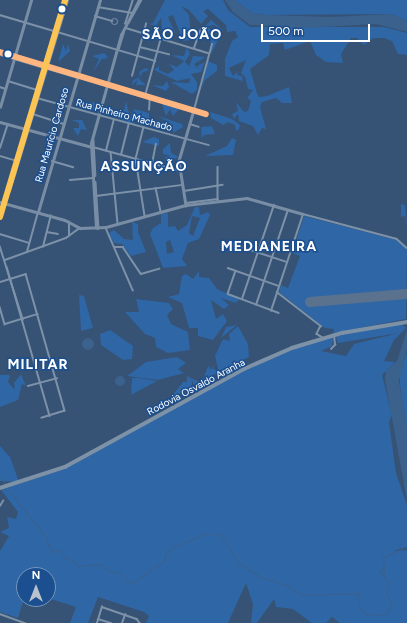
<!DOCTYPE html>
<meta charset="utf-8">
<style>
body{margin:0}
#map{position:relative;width:407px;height:623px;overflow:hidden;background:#365274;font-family:Figtree,sans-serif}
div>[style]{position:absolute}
.green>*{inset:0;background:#2f66a5}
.round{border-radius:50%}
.water>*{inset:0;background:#3b618d}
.stream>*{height:1px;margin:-0.5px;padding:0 0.5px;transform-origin:0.5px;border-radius:0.5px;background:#3b618d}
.runway>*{height:10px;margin:-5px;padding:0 5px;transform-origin:5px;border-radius:5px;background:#5a728e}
.street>*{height:1.5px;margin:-0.75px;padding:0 0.75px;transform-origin:0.75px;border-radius:0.75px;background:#7d92a8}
.street>.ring{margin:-0.75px;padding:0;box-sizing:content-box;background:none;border:1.5px solid #7d92a8;border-radius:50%}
.secondary>*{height:2.5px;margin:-1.25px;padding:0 1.25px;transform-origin:1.25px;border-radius:1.25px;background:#798da4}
.highway>*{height:3.5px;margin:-1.75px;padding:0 1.75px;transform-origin:1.75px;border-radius:1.75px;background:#7e92a7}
.bus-1>*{height:6px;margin:-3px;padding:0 3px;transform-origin:3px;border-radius:3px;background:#ffb580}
.bus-2>*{height:6px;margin:-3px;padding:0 3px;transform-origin:3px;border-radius:3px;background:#fcc553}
.dots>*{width:11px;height:11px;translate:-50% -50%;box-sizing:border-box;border:2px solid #1b4f8f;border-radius:50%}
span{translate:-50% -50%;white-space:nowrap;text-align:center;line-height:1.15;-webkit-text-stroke:3px #1b4f8f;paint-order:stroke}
.street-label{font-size:10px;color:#fff}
.district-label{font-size:14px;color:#fff;font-weight:700;letter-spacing:1px}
.north{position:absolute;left:16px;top:567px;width:40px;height:40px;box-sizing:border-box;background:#1b4f8f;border:1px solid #7695bc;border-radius:50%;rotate:0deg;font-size:11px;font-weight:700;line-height:16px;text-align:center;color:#fff}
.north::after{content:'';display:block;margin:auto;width:14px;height:18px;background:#b9c2ce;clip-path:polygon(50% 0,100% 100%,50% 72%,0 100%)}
.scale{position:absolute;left:261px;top:24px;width:109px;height:18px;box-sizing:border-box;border:2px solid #fff;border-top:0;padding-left:5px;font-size:12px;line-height:14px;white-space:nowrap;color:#fff;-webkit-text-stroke:3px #1b4f8f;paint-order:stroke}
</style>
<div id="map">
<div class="green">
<i style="clip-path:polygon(165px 0,223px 0,228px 10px,250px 27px,384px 27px,407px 33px,407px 55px,398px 54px,392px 41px,384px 38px,373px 38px,364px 45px,357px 38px,351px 38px,341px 54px,343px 63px,326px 62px,316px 55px,310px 41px,285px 50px,283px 43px,270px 44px,269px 55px,250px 69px,257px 93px,259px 97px,267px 96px,289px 87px,292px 103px,282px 103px,276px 98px,262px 102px,260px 107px,266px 129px,262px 128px,258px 135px,253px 126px,239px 121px,238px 114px,234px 119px,232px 114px,238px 111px,236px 102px,244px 112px,248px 111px,251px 101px,247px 98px,253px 90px,248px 89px,245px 77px,241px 73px,246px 60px,229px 68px,233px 76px,238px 71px,237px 75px,242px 76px,243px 81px,225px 76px,225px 59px,232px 41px,238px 37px,235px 31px,227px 32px,226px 25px,208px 9px,203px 11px,208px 16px,201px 24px,189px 10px,181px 6px,189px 15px,190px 26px,191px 40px,183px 41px,173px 15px,168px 17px,175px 33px,162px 29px,161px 18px,156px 26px,149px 24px,153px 23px)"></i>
<i style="clip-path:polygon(235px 0,407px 0,407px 21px,391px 14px,267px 15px,252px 13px)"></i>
<i style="clip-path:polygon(211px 20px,225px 32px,214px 25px,208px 26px,218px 40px,211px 54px,210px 34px,200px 32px)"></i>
<i style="clip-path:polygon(63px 44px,66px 51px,68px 44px,70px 51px,58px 62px)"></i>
<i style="clip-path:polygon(187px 47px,190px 54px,185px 62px,189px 66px,193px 56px,206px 57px,194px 64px,199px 70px,197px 66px,205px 62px,201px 72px,191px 74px,197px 82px,197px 90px,192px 94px,171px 82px,189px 83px,190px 78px,177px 81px,154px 70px,159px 66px,159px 70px,168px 74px,174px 70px,169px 64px,177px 67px,184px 61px,171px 55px,184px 56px)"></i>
<i style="clip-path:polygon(105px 53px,108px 58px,102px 59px,93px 72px,99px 59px,92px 56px)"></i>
<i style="clip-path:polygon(208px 61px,217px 65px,217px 71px,205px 80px,201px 90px)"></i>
<i style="clip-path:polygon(145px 68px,150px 70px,143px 72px,139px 79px,146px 85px,136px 85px,137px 80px,132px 86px,133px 80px,140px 77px,139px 72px)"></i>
<i style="clip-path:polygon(167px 81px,169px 87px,166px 91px,152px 85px,163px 86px)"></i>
<i style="clip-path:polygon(126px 101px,130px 117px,134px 109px,149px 113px,149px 126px,134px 119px,134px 124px,122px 120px)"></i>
<i class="round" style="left:86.5px;top:101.5px;width:9px;height:9px"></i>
<i style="clip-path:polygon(162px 104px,170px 104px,179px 109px,173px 116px,170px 109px,166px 116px)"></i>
<i style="clip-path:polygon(210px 112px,232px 119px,240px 125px,239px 129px,236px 131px,235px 125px,228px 122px,223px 125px,211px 118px)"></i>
<i style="clip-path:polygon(158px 116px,182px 124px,183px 127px,173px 133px,173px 125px)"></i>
<i style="clip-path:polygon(72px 120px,82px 120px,87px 130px,81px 129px,78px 136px,73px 128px,79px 128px,79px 123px)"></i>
<i style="clip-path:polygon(212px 126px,215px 134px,204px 135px,202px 139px,201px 127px)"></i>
<i style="clip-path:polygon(154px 137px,159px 139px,159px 146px,142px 142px)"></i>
<i style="clip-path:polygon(232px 138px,236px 140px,233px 155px,205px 156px,227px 146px)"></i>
<i style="clip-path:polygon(170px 143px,171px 153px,179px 157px,167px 162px,165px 157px,171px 156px,163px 154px,163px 149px)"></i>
<i style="clip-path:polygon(401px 204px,405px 205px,407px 229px,405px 216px,401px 217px)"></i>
<i style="clip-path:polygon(evenodd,195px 207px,199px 207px,200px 215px,208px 212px,210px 215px,199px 239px,188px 243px,182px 259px,187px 266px,163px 268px,150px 234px,153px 228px,161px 223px,161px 214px,168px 213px,168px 227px,175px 226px,178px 231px,187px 225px,195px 207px,192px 216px,200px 218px,193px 236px,189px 233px,192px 216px,195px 207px,170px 240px,174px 252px,167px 254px,166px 242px,170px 240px)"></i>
<i style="clip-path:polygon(304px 216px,400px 241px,407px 250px,406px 319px,334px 333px,334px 329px,325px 328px,279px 292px,281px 285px,288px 288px,300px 256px,292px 253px)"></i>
<i style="clip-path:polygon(132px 222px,138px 224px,138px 232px,146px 252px,131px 256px,122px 244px,114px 243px,109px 233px,114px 230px,124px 239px,133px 240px)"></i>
<i style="clip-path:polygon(199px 271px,199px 277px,209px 278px,217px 289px,239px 299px,236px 303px,221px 298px,229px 305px,224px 309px,211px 300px,216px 319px,223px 314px,227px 321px,213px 340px,198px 336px,198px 328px,189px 328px,182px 303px,168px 297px,179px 294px,182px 276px,186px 274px,193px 279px)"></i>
<i style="clip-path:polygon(79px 295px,84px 296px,93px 328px,81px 331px)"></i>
<i style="clip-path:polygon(136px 299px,169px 303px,173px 309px,167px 315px,171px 324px,188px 332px,190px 350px,168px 353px,156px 347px,155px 338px,145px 334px,125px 312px,139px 312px)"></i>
<i style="clip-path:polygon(401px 324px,406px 328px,394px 340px,384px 361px,395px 362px,382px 375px,392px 415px,389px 422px,396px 473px,407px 505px,407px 547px,393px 551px,407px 550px,407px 623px,340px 623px,332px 617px,326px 623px,312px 623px,293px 609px,276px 607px,274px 599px,257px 623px,251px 623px,253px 604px,246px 583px,228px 623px,146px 623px,149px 616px,144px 612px,98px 597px,88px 623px,70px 623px,76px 607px,48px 598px,48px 575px,24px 575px,24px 599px,18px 618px,0 612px,0 551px,9px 536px,0 532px,9px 528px,7px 517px,16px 519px,18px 512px,1px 490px,67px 468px,242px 371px,296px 348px,333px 337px,332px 346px,321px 351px,346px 356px,354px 344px,399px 333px,338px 343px,336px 336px)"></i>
<i style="clip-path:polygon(237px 325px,221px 338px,226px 327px)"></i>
<i style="clip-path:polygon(238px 326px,248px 344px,249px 357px,203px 380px,208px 366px,212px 370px,213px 364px,214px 370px,218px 369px,215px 356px,223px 339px,230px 341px,229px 334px)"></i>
<i style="clip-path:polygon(110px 330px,133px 346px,132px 359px,123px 360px,101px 345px,100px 334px)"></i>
<i style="clip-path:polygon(407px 352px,407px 429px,400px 385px,400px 371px)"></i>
<i style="clip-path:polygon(177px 357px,186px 363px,178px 369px,184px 373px,158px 380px,127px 376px,146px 362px)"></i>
<i style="clip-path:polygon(21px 374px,26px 386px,22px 384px,18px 400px,0 407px,0 375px,10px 375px,8px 382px,15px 390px,14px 383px)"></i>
<i style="clip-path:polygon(187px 376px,201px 383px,194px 386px,192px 380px,192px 387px,169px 400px,183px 382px,187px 382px)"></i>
<i style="clip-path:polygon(132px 378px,139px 378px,157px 381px,131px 395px)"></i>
<i style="clip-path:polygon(0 446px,10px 457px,19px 482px,0 481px)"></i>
</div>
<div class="water">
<i style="clip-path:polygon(225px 0,235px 0,252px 13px,267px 15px,330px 17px,391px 14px,407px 21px,407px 32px,376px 24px,305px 28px,250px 25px,233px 12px)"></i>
<i style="clip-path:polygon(407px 330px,407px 349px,399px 381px,407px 427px,407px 501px,385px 379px,386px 371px,397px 361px)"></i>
<i class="round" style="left:82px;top:338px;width:12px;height:12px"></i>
<i class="round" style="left:115px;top:376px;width:10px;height:10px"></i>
</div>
<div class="stream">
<i style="left:0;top:477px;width:9px;rotate:49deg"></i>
<i style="left:8px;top:489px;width:60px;rotate:51.8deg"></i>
<i style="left:45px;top:536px;width:17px;rotate:69deg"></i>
<i style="left:51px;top:552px;width:9px;rotate:-21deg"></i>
<i style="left:59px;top:549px;width:12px;rotate:55deg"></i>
<i style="left:66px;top:559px;width:7px;rotate:8deg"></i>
<i style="left:73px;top:560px;width:8px;rotate:50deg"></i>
<i style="left:78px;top:566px;width:23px;rotate:-5deg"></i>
<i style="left:101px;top:564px;width:10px;rotate:45deg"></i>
<i style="left:108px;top:571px;width:12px;rotate:9deg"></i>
<i style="left:120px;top:573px;width:16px;rotate:45deg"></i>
<i style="left:131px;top:584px;width:40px;rotate:-34.9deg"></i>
<i style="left:164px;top:561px;width:7px;rotate:-82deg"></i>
<i style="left:165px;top:554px;width:13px;rotate:-39deg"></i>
<i style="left:175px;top:546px;width:32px;rotate:-22deg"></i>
<i style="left:205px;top:534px;width:15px"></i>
<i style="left:220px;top:534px;width:33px;rotate:57deg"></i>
<i style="left:238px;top:562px;width:27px;rotate:34deg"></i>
<i style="left:260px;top:577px;width:26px;rotate:16deg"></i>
<i style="left:285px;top:584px;width:19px;rotate:35deg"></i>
<i style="left:301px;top:595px;width:57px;rotate:-2deg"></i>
<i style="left:358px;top:593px;width:15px;rotate:86deg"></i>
<i style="left:359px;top:608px;width:9px;rotate:41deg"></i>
<i style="left:366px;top:614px;width:10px;rotate:6deg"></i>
<i style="left:376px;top:615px;width:10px;rotate:-6deg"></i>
<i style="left:386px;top:614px;width:10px;rotate:-61deg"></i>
<i style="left:391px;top:605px;width:14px;rotate:-111deg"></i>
<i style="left:386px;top:592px;width:9px;rotate:-72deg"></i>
<i style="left:389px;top:583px;width:14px;rotate:-129deg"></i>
<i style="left:380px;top:572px;width:9px;rotate:-58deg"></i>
<i style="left:384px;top:576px;width:19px;rotate:-93deg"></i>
<i style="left:383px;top:557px;width:26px;rotate:-23deg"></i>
</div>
<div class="runway">
<i style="left:310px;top:302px;width:97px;rotate:-4.7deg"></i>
</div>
<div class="street">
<i style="left:98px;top:7px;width:36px;rotate:10deg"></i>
<i style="left:0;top:15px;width:162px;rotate:16.5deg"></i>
<i style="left:95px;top:16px;width:18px;rotate:16deg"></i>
<i class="ring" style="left:112px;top:19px;width:4.5px;height:4.5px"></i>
<i style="left:125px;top:24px;width:25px;rotate:-72deg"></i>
<i style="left:126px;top:28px;width:86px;rotate:17deg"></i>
<i style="left:140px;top:47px;width:30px;rotate:14deg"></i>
<i style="left:194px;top:48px;width:20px;rotate:-70deg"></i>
<i style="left:132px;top:76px;width:54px;rotate:-74.9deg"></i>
<i style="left:8px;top:81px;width:31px;rotate:17deg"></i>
<i style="left:0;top:87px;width:6px;rotate:18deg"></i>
<i style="left:145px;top:96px;width:60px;rotate:-74.6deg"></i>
<i style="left:37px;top:98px;width:178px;rotate:15.3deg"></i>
<i style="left:149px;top:110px;width:13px;rotate:-86deg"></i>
<i style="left:33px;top:114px;width:32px;rotate:18deg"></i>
<i style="left:206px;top:114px;width:13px;rotate:-162deg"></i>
<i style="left:194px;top:110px;width:68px;rotate:-74.7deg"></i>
<i style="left:190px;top:124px;width:9px;rotate:18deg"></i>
<i style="left:144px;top:127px;width:33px;rotate:104deg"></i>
<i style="left:136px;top:159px;width:58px;rotate:81deg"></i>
<i style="left:93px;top:147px;width:90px;rotate:15.4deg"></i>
<i style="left:0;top:148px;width:25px;rotate:-72deg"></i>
<i style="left:106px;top:151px;width:32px;rotate:-76deg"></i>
<i style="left:111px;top:152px;width:72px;rotate:84.4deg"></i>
<i style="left:121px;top:155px;width:32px;rotate:-76deg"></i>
<i style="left:0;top:156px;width:18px;rotate:16deg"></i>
<i style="left:52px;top:161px;width:22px;rotate:16deg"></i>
<i style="left:152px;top:164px;width:20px;rotate:-79deg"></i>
<i style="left:218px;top:167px;width:34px;rotate:90deg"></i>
<i style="left:70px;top:180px;width:23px;rotate:-5deg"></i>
<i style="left:156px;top:188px;width:24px;rotate:78deg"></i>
<i style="left:184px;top:191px;width:39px;rotate:-9deg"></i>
<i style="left:96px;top:196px;width:87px;rotate:-7.3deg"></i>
<i style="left:186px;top:203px;width:32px;rotate:-7deg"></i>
<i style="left:106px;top:228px;width:68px;rotate:66.5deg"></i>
<i style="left:47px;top:232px;width:11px;rotate:10deg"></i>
<i style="left:0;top:234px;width:30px;rotate:17deg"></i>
<i style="left:69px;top:236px;width:14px;rotate:-90deg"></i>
<i style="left:232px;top:244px;width:58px;rotate:18.1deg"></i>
<i style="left:0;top:246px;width:77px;rotate:72.5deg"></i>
<i style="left:43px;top:247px;width:32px;rotate:-76deg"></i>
<i style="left:114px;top:247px;width:9px"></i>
<i style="left:123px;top:247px;width:32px;rotate:56deg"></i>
<i style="left:141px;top:274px;width:19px;rotate:-16deg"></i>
<i style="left:27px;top:252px;width:41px;rotate:-74.6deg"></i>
<i style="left:5px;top:260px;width:65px;rotate:-19.8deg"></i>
<i style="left:66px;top:238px;width:17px;rotate:-36deg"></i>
<i style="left:7px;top:267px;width:155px;rotate:73.9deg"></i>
<i style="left:228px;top:268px;width:54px;rotate:19.4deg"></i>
<i style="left:236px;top:271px;width:24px;rotate:109deg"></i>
<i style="left:228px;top:294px;width:54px;rotate:20.4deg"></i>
<i style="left:0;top:282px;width:27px;rotate:-17deg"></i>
<i style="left:26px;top:274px;width:142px;rotate:74.1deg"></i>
<i style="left:65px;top:411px;width:24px;rotate:163deg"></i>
<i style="left:277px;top:292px;width:56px;rotate:37.7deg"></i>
<i style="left:321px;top:326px;width:9px;rotate:117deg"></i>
<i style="left:317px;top:334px;width:6px;rotate:31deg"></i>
<i style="left:242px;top:299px;width:99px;rotate:-71.2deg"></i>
<i style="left:256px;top:305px;width:100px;rotate:-71.4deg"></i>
<i style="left:0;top:307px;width:18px;rotate:74deg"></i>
<i style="left:5px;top:324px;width:34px;rotate:-17deg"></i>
<i style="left:271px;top:311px;width:102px;rotate:-71.7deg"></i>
<i style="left:303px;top:214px;width:97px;rotate:14.9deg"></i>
<i style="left:397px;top:239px;width:13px;rotate:42deg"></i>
<i style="left:331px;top:349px;width:6px;rotate:-45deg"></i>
<i style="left:335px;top:345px;width:10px;rotate:-96deg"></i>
<i style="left:28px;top:386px;width:30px;rotate:-15deg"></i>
<i style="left:0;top:506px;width:6px;rotate:-59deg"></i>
<i style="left:0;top:614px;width:27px;rotate:20deg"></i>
<i style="left:98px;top:619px;width:14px;rotate:17deg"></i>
<i style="left:97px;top:623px;width:17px;rotate:-73deg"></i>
<i style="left:102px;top:607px;width:37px;rotate:19deg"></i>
<i style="left:137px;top:619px;width:5px;rotate:53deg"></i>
<i style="left:122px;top:623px;width:9px;rotate:-69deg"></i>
</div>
<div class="secondary">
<i style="left:128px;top:22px;width:25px;rotate:-61deg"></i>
<i style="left:118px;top:48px;width:17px;rotate:-73deg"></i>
<i style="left:0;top:52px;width:202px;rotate:16.6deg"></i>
<i style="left:194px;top:110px;width:53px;rotate:106.4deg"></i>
<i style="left:179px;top:161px;width:45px;rotate:81deg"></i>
<i style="left:0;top:54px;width:81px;rotate:16.4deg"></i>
<i style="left:0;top:107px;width:111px;rotate:-73.8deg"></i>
<i style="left:0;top:122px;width:95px;rotate:15.2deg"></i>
<i style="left:93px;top:140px;width:35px;rotate:87deg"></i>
<i style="left:95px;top:182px;width:46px;rotate:86.3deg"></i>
<i style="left:9px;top:191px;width:200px;rotate:-73.1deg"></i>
<i style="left:0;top:202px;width:67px;rotate:15.5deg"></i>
<i style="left:65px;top:220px;width:17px;rotate:28deg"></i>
<i style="left:80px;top:228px;width:26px;rotate:-2deg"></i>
<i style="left:106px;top:227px;width:83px;rotate:-15.4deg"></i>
<i style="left:186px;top:205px;width:61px;rotate:-6.5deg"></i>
<i style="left:247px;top:198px;width:58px;rotate:15.9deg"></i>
<i style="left:38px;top:212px;width:221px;rotate:-73.7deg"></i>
<i style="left:0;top:217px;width:227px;rotate:-73.3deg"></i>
<i style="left:96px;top:228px;width:85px;rotate:-93.4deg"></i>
<i style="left:91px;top:143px;width:112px;rotate:-74.5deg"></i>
<i style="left:121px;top:35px;width:39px;rotate:-63deg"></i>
</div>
<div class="highway">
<i style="left:0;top:488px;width:68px;rotate:-17.9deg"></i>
<i style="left:65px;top:467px;width:204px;rotate:-28.7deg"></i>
<i style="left:244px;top:369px;width:52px;rotate:-23.6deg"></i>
<i style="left:292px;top:348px;width:52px;rotate:-16.7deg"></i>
<i style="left:342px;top:333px;width:66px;rotate:-9.6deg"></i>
</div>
<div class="bus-1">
<i style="left:0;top:52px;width:215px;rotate:16.8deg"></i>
</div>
<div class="bus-2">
<i style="left:0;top:217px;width:227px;rotate:-73.3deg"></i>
</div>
<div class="dots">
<i style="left:62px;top:9px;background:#fff"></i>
<i style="left:8px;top:54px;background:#fff"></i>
</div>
<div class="street-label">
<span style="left:124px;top:115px;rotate:15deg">Rua Pinheiro Machado</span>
<span style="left:52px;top:135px;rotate:-74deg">Rua Maurício Cardoso</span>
<span style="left:196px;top:387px;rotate:-28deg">Rodovia Osvaldo Aranha</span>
</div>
<div class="district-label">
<span style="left:182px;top:35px">SÃO JOÃO</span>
<span style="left:144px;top:167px">ASSUNÇÃO</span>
<span style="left:269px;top:247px">MEDIANEIRA</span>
<span style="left:38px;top:365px">MILITAR</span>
</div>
<div class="north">N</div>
<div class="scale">500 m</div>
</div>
